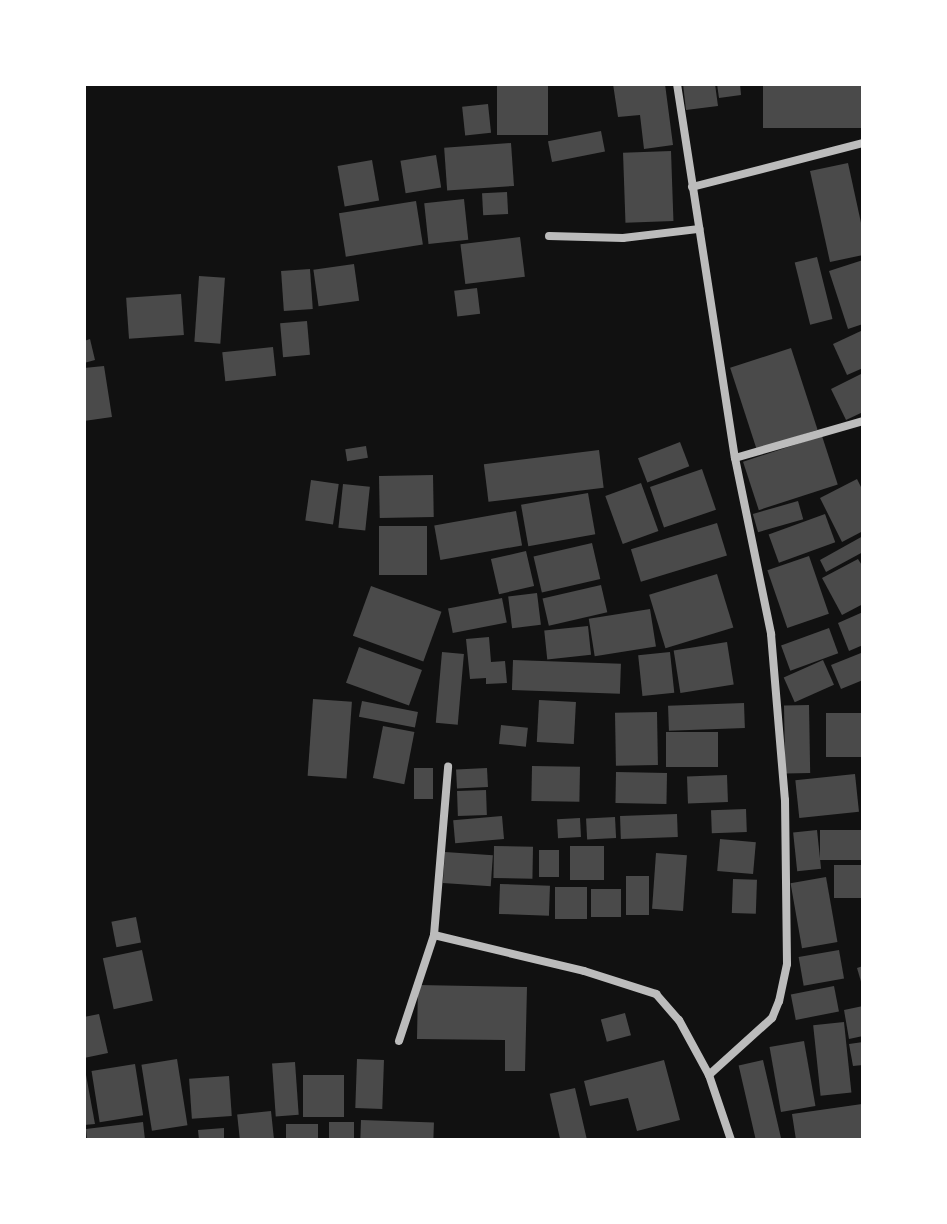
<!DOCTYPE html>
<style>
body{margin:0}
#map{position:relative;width:947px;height:1224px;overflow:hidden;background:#111;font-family:Helvetica,sans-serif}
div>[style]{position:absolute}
.building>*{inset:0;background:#4a4a4a;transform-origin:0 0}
.minor>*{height:8px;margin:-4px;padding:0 4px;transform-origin:4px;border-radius:4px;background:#bcbcbc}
span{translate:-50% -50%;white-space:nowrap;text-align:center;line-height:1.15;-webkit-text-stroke:6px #fff;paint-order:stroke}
.frame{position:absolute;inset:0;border:86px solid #fff;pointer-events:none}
</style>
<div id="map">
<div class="building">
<i style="left:497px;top:84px;width:51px;height:51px"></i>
<i style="clip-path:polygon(613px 84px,665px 84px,673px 145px,644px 149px,640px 115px,618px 117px)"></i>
<i style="clip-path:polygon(683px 84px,715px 84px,718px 106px,686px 110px)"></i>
<i style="clip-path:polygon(717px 84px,740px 84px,741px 95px,719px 98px)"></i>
<i style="left:863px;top:86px;width:42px;height:100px;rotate:90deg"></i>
<i style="left:488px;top:104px;width:29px;height:26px;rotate:84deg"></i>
<i style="left:601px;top:131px;width:21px;height:54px;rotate:79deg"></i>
<i style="left:511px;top:143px;width:43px;height:67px;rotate:86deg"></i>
<i style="left:671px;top:151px;width:70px;height:48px;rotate:88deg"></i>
<i style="left:436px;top:155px;width:33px;height:36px;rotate:81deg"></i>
<i style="left:372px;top:160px;width:41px;height:35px;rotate:80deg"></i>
<i style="clip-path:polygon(848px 163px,863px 232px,863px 255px,830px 262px,810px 171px)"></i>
<i style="left:507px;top:192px;width:22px;height:25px;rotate:87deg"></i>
<i style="left:464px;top:199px;width:41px;height:40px;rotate:84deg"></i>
<i style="left:416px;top:201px;width:44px;height:78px;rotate:81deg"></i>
<i style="left:520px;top:237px;width:40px;height:60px;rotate:83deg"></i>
<i style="left:817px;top:257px;width:64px;height:23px;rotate:76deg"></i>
<i style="clip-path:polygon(863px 260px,863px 324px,848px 329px,829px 271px)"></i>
<i style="left:354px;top:264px;width:37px;height:41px;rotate:82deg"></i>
<i style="left:310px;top:269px;width:40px;height:29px;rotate:86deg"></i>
<i style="left:199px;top:276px;width:26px;height:66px;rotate:4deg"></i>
<i style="left:477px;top:288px;width:26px;height:23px;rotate:83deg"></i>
<i style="left:181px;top:294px;width:41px;height:55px;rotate:86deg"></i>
<i style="left:307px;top:321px;width:34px;height:27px;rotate:85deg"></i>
<i style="clip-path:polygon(863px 330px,863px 368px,847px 375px,833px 344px)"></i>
<i style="clip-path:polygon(90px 339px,95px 360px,84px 363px,84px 341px)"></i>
<i style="left:273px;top:347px;width:29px;height:51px;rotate:84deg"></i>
<i style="left:791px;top:348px;width:86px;height:64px;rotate:72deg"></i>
<i style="clip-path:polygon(104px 366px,112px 417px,84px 421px,84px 368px)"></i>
<i style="clip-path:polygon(863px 373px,863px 412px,846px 420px,831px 389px)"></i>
<i style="left:822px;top:436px;width:51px;height:83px;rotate:72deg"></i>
<i style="left:680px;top:442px;width:26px;height:45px;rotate:69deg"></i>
<i style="left:366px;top:446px;width:12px;height:21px;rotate:81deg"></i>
<i style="left:599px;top:450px;width:38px;height:116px;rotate:83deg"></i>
<i style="left:702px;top:469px;width:43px;height:55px;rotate:71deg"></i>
<i style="left:433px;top:475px;width:42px;height:54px;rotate:89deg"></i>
<i style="clip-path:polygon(857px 479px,863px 491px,863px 531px,842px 542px,820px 498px)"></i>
<i style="left:311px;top:480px;width:28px;height:41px;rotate:8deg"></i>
<i style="left:641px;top:483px;width:51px;height:38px;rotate:70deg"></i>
<i style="left:343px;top:484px;width:27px;height:44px;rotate:6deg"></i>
<i style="left:588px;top:493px;width:42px;height:68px;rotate:80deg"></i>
<i style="left:798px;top:501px;width:19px;height:47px;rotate:74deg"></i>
<i style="left:516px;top:511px;width:35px;height:83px;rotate:80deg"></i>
<i style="left:825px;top:514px;width:30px;height:60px;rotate:70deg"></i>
<i style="left:717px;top:523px;width:34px;height:90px;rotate:73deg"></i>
<i style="left:427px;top:526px;width:49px;height:48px;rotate:90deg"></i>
<i style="clip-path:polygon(863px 536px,863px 552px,826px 572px,820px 560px)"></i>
<i style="left:592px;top:543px;width:37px;height:60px;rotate:77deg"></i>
<i style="left:526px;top:551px;width:36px;height:36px;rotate:77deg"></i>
<i style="left:809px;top:556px;width:61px;height:44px;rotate:71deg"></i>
<i style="clip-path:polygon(858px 559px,863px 567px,863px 604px,842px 615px,822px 578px)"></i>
<i style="left:717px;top:574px;width:56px;height:71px;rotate:73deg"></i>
<i style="left:601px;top:585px;width:28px;height:60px;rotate:77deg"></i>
<i style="left:371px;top:586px;width:75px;height:53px;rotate:20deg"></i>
<i style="left:537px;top:593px;width:32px;height:29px;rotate:83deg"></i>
<i style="left:502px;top:598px;width:25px;height:55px;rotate:79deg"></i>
<i style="left:650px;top:609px;width:38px;height:62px;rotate:81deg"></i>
<i style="clip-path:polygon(863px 612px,863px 645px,849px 651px,838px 623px)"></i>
<i style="left:588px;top:626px;width:29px;height:44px;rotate:84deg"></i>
<i style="left:829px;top:628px;width:27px;height:51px;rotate:70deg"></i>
<i style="clip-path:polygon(489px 637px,491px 662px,505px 661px,507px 683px,486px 684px,486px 678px,470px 679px,466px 639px)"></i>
<i style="left:727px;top:642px;width:43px;height:54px;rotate:81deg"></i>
<i style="left:359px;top:647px;width:67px;height:38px;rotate:20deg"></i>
<i style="left:442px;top:652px;width:22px;height:71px;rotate:5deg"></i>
<i style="left:670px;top:652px;width:41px;height:32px;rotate:84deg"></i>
<i style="clip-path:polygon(861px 653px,863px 680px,841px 689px,831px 665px)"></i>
<i style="left:513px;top:660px;width:108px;height:30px;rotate:2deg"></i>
<i style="left:823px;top:660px;width:27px;height:43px;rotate:66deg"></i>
<i style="left:313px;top:699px;width:39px;height:77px;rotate:4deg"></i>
<i style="left:539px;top:700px;width:37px;height:42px;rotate:3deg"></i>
<i style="left:362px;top:701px;width:57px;height:16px;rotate:11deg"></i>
<i style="left:744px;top:703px;width:25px;height:76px;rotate:88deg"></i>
<i style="left:809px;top:705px;width:68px;height:25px;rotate:89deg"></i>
<i style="left:657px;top:712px;width:53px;height:42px;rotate:89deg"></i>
<i style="left:863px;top:713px;width:44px;height:37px;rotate:90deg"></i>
<i style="left:501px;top:725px;width:27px;height:19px;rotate:6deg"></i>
<i style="left:383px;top:726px;width:32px;height:53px;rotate:11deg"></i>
<i style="left:718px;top:732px;width:35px;height:52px;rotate:90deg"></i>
<i style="left:532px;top:766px;width:48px;height:35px;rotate:1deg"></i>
<i style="left:414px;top:768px;width:19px;height:31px"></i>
<i style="left:487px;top:768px;width:19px;height:31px;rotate:87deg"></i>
<i style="left:616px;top:772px;width:51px;height:31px;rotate:1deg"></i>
<i style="left:855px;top:774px;width:38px;height:60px;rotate:84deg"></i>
<i style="left:727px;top:775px;width:27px;height:40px;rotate:88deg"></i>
<i style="left:486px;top:790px;width:25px;height:29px;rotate:88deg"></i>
<i style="left:746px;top:809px;width:23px;height:35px;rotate:88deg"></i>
<i style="left:677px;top:814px;width:23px;height:57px;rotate:88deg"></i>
<i style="left:502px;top:816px;width:23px;height:49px;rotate:85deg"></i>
<i style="left:615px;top:817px;width:21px;height:29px;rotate:87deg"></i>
<i style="left:580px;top:818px;width:19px;height:23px;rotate:87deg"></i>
<i style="left:817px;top:830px;width:39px;height:24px;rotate:84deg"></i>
<i style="left:863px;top:830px;width:30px;height:43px;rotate:90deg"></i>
<i style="left:720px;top:839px;width:36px;height:32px;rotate:5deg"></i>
<i style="left:494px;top:846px;width:39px;height:32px;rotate:1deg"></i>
<i style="left:570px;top:846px;width:34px;height:34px"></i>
<i style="left:539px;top:850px;width:20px;height:27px"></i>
<i style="left:445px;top:852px;width:48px;height:31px;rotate:4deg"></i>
<i style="left:656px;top:853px;width:31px;height:56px;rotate:4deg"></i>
<i style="left:863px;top:865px;width:33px;height:29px;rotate:90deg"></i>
<i style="left:626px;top:876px;width:23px;height:39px"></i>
<i style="left:826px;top:877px;width:66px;height:36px;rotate:80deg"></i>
<i style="left:733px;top:879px;width:24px;height:34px;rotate:2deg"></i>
<i style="left:500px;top:884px;width:50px;height:30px;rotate:2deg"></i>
<i style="left:555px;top:887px;width:32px;height:32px"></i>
<i style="left:591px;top:889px;width:30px;height:28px"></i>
<i style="left:136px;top:917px;width:26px;height:25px;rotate:79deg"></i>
<i style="left:142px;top:950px;width:52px;height:40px;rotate:78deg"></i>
<i style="left:839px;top:950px;width:29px;height:41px;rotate:80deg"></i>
<i style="clip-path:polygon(863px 966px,863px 985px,862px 985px,857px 968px)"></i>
<i style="clip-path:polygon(418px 985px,527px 987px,525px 1071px,505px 1071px,505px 1040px,417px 1039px)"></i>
<i style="left:834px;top:986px;width:26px;height:44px;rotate:79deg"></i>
<i style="clip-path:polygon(863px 1006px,863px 1036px,849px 1039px,844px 1010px)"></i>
<i style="left:625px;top:1013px;width:23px;height:25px;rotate:75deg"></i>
<i style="clip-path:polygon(99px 1014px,108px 1053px,84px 1058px,84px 1017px)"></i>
<i style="left:844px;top:1022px;width:71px;height:31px;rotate:84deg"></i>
<i style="left:804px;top:1041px;width:66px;height:35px;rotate:80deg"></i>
<i style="clip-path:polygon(863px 1042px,863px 1065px,853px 1066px,849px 1044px)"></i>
<i style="left:177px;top:1059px;width:67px;height:36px;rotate:81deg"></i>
<i style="left:357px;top:1059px;width:27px;height:49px;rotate:2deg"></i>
<i style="clip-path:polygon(664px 1060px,680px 1120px,637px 1131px,628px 1098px,590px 1106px,584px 1081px)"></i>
<i style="left:763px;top:1060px;width:82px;height:25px;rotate:77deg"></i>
<i style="left:295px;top:1062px;width:53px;height:23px;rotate:86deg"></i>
<i style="clip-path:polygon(84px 1064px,95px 1124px,84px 1125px)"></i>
<i style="left:135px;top:1064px;width:52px;height:44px;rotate:81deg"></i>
<i style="left:344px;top:1075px;width:42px;height:41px;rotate:90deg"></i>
<i style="left:229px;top:1076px;width:40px;height:40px;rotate:86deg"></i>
<i style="left:575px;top:1088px;width:53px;height:26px;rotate:77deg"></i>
<i style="clip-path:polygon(862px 1104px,863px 1140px,796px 1140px,792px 1114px)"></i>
<i style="left:271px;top:1111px;width:29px;height:34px;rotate:84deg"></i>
<i style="left:361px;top:1120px;width:73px;height:20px;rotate:2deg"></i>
<i style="clip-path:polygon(143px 1122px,145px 1140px,87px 1140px,86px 1129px)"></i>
<i style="left:329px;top:1122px;width:25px;height:18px"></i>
<i style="left:318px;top:1124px;width:16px;height:32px;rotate:90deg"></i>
<i style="clip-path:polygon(224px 1128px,224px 1140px,199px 1140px,198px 1130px)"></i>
</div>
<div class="minor">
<i style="left:677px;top:84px;width:378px;rotate:81.2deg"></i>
<i style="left:735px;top:458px;width:180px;rotate:78.4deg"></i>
<i style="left:771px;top:634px;width:167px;rotate:85.2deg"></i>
<i style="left:785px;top:800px;width:164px;rotate:89.3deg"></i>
<i style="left:787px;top:964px;width:38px;rotate:102deg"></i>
<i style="left:779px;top:1001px;width:18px;rotate:112deg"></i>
<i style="left:772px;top:1018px;width:85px;rotate:137.9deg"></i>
<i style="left:709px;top:1075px;width:69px;rotate:71.3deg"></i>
<i style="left:692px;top:187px;width:177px;rotate:-14.4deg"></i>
<i style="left:549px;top:236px;width:74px;rotate:1.5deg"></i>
<i style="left:623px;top:238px;width:77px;rotate:-6.8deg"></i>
<i style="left:735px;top:458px;width:133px;rotate:-16.1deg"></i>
<i style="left:434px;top:935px;width:169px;rotate:-85.2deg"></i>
<i style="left:399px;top:1041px;width:112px;rotate:-71.7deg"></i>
<i style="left:434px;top:935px;width:154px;rotate:13.5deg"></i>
<i style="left:584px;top:971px;width:76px;rotate:17.7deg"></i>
<i style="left:656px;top:994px;width:35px;rotate:49deg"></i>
<i style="left:679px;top:1020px;width:63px;rotate:61.4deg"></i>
</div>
<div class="frame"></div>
</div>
